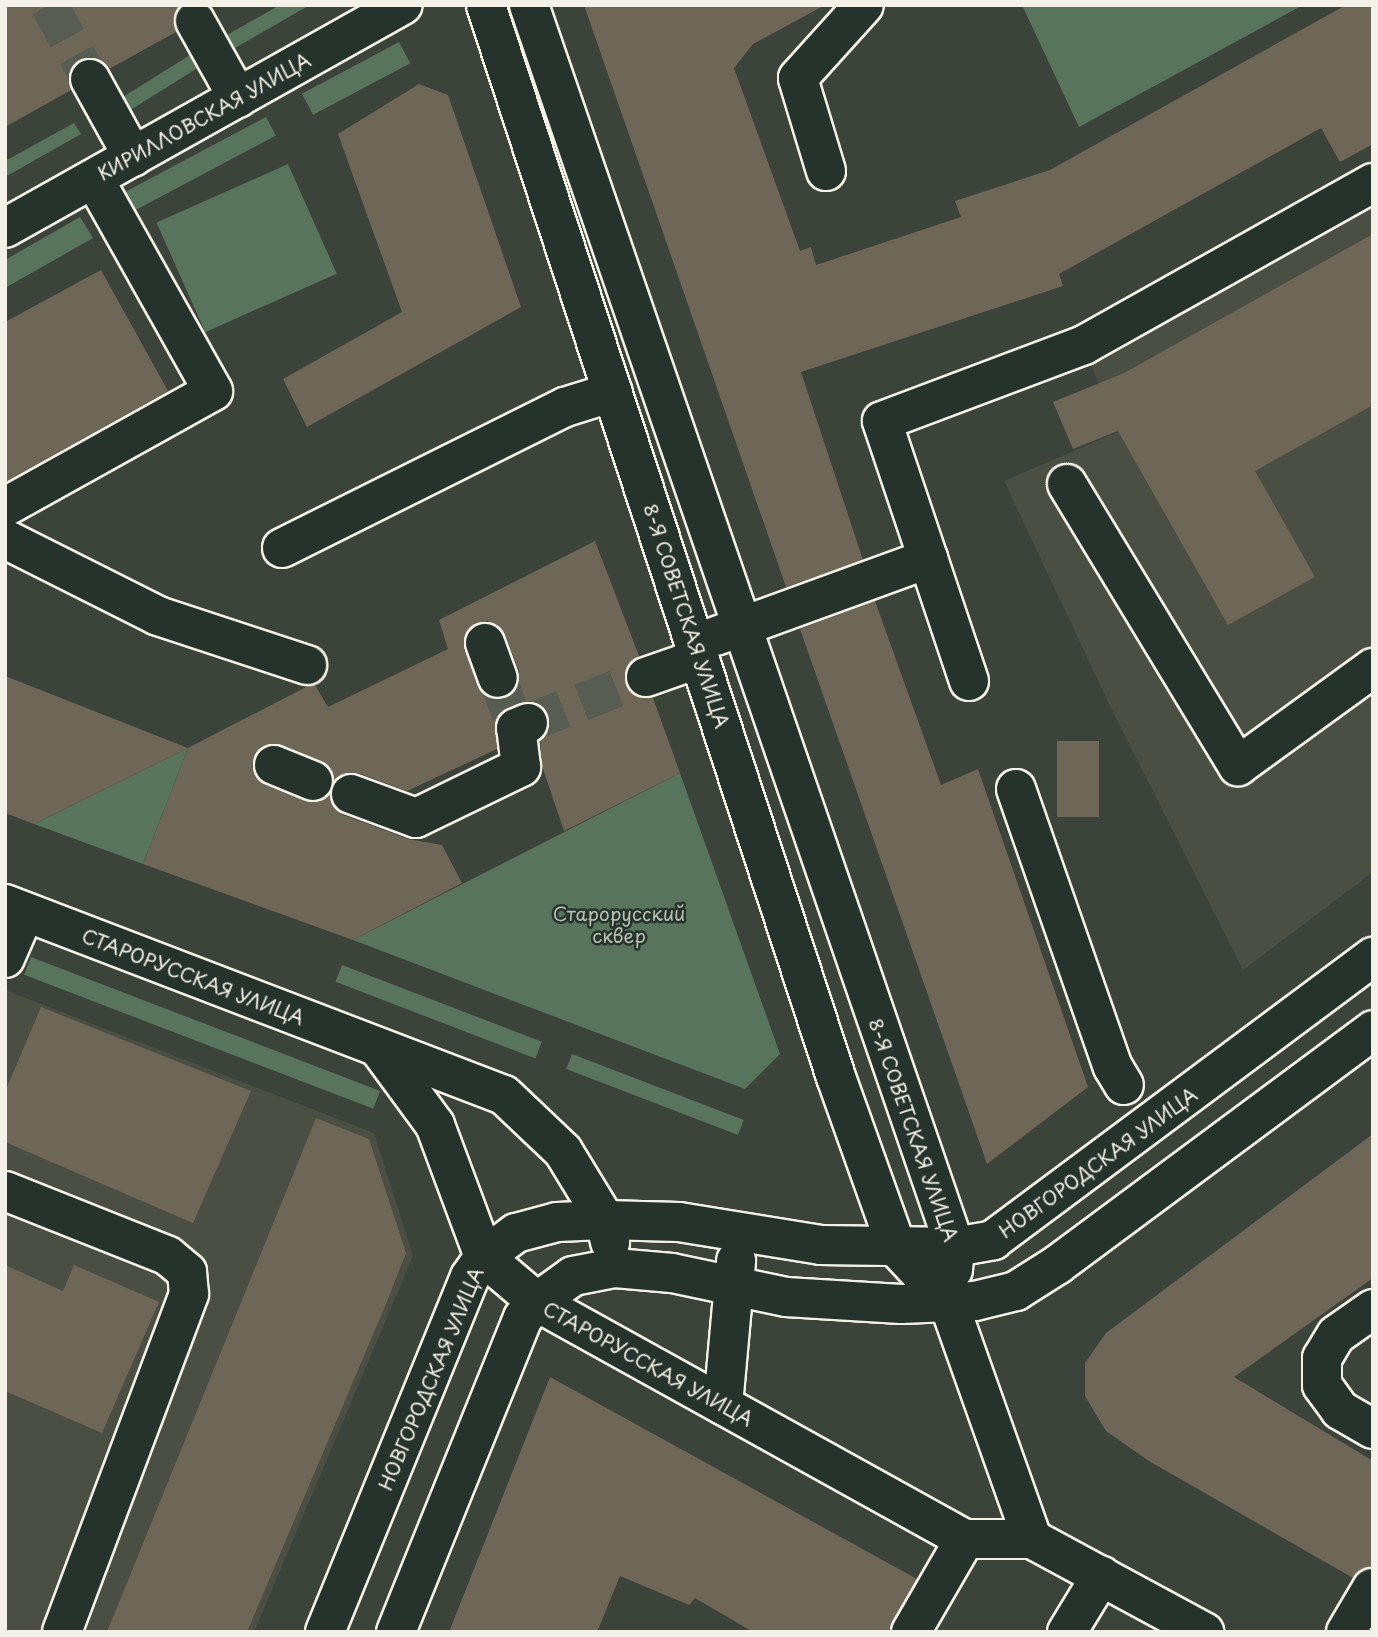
<!DOCTYPE html>
<meta charset="utf-8">
<style>
body{margin:0}
#map{position:relative;width:1378px;height:1637px;overflow:hidden;background:#3c433a;font-family:"Playpen Sans",sans-serif}
div>[style]{position:absolute}
.built>*{inset:0;background:#4b4e43}
.green>*{inset:0;background:#58745c;transform-origin:0 0}
.building>*{inset:0;background:#6e6757;transform-origin:0 0}
.minor-tunnel>*{height:38px;margin-top:-19px;transform-origin:0;background:repeating-linear-gradient(90deg,#585d54 0 38px,transparent 0 57px)}
.roads{filter:drop-shadow(2px 0 #f4f1e8) drop-shadow(-2px 0 #f4f1e8) drop-shadow(0 2px #f4f1e8) drop-shadow(0 -2px #f4f1e8)}
.minor>*{height:38px;margin:-19px;padding:0 19px;transform-origin:19px;border-radius:19px;background:#26332d}
span{translate:-50% -50%;white-space:nowrap;text-align:center;line-height:1.15;-webkit-text-stroke:5px #26332d;paint-order:stroke}
.street-label{font-size:19px;color:#f4f1e8}
.park-label{font-size:19px;color:#b6bfb0}
.frame{position:absolute;inset:0;border:7px solid #f4f1e8;pointer-events:none}
</style>
<div id="map">
<div class="built">
<i style="clip-path:polygon(1373px 199px,1373px 872px,1243px 970px,1110px 706px,1004px 481px,1118px 432px,1090px 362px)"></i>
<i style="clip-path:polygon(5px 990px,374px 1133px,413px 1256px,254px 1632px,5px 1632px)"></i>
</div>
<div class="green">
<i style="clip-path:polygon(280px 5px,310px 5px,235px 48px,227px 35px)"></i>
<i style="clip-path:polygon(1022px 5px,1303px 5px,1079px 127px)"></i>
<i style="left:399px;top:42px;width:24px;height:110px;rotate:62deg"></i>
<i style="left:190px;top:55px;width:15px;height:90px;rotate:58deg"></i>
<i style="left:266px;top:117px;width:21px;height:165px;rotate:62deg"></i>
<i style="clip-path:polygon(74px 123px,81px 134px,5px 177px,5px 161px)"></i>
<i style="left:288px;top:164px;width:120px;height:144px;rotate:66deg"></i>
<i style="clip-path:polygon(80px 217px,93px 238px,5px 288px,5px 260px)"></i>
<i style="clip-path:polygon(188px 748px,143px 864px,34px 824px)"></i>
<i style="clip-path:polygon(680px 773px,780px 1054px,745px 1089px,353px 940px)"></i>
<i style="left:31px;top:957px;width:374px;height:19px;rotate:21deg"></i>
<i style="left:342px;top:965px;width:214px;height:18px;rotate:21deg"></i>
<i style="left:572px;top:1054px;width:184px;height:16px;rotate:21deg"></i>
</div>
<div class="building">
<i style="clip-path:polygon(5px 5px,181px 5px,173px 20px,176px 32px,109px 69px,91px 57px,79px 60px,68px 78px,71px 90px,5px 127px)"></i>
<i style="clip-path:polygon(584px 5px,825px 5px,753px 44px,734px 68px,800px 251px,811px 247px,816px 265px,961px 217px,955px 201px,1050px 170px,1346px 5px,1373px 5px,1373px 144px,1340px 162px,1321px 128px,1059px 274px,1063px 286px,801px 372px,863px 560px,786px 587px)"></i>
<i style="clip-path:polygon(419px 84px,448px 95px,521px 307px,307px 427px,283px 379px,402px 312px,338px 134px)"></i>
<i style="clip-path:polygon(1373px 234px,1373px 405px,1255px 471px,1315px 577px,1228px 625px,1118px 431px,1073px 449px,1053px 402px,1124px 373px)"></i>
<i style="clip-path:polygon(101px 270px,168px 391px,5px 482px,5px 322px)"></i>
<i style="clip-path:polygon(evenodd,595px 541px,639px 656px,625px 672px,626px 685px,641px 698px,653px 698px,680px 773px,564px 831px,542px 766px,540px 741px,550px 726px,548px 715px,531px 701px,508px 708px,498px 716px,497px 749px,407px 791px,358px 773px,347px 773px,334px 781px,331px 768px,321px 761px,282px 745px,261px 747px,252px 767px,265px 785px,305px 801px,317px 802px,330px 794px,334px 807px,343px 815px,408px 839px,442px 845px,462px 883px,353px 940px,143px 864px,188px 748px,308px 686px,315px 685px,328px 707px,448px 649px,439px 620px,595px 541px,488px 621px,505px 635px,519px 671px,515px 691px,505px 699px,484px 694px,464px 650px,469px 629px,488px 621px)"></i>
<i style="clip-path:polygon(875px 601px,941px 785px,978px 769px,1088px 1087px,987px 1164px,800px 629px)"></i>
<i style="clip-path:polygon(5px 676px,188px 748px,34px 824px,5px 813px)"></i>
<i style="left:1057px;top:741px;width:42px;height:76px"></i>
<i style="clip-path:polygon(41px 1007px,251px 1091px,193px 1223px,5px 1142px,5px 1092px)"></i>
<i style="clip-path:polygon(316px 1118px,369px 1139px,406px 1253px,386px 1304px,247px 1632px,107px 1632px)"></i>
<i style="clip-path:polygon(1373px 1134px,1373px 1278px,1234px 1377px,1373px 1461px,1373px 1566px,1353px 1578px,1149px 1461px,1106px 1431px,1085px 1396px,1085px 1363px,1106px 1333px)"></i>
<i style="clip-path:polygon(5px 1265px,63px 1291px,74px 1265px,159px 1302px,102px 1433px,5px 1391px)"></i>
<i style="clip-path:polygon(550px 1377px,917px 1579px,888px 1632px,753px 1632px,695px 1598px,689px 1605px,620px 1576px,597px 1632px,449px 1632px)"></i>
</div>
<div class="minor-tunnel">
<i style="left:49px;top:5px;width:85px;rotate:61deg"></i>
<i style="left:498px;top:678px;width:39px;rotate:71deg"></i>
<i style="left:528px;top:723px;width:127px;rotate:-21.3deg"></i>
</div>
<div class="roads">
<div class="minor">
<i style="left:486px;top:5px;width:1128px;rotate:71.92deg"></i>
<i style="left:836px;top:1077px;width:182px;rotate:70.4deg"></i>
<i style="left:897px;top:1248px;width:76px;rotate:47.1deg"></i>
<i style="left:949px;top:1304px;width:249px;rotate:70.5deg"></i>
<i style="left:529px;top:5px;width:1313px;rotate:71.07deg"></i>
<i style="left:955px;top:1247px;width:23px;rotate:95deg"></i>
<i style="left:195px;top:21px;width:88px;rotate:60.8deg"></i>
<i style="left:90px;top:79px;width:89px;rotate:61.1deg"></i>
<i style="left:826px;top:171px;width:97px;rotate:-106.8deg"></i>
<i style="left:798px;top:78px;width:98px;rotate:-47.9deg"></i>
<i style="left:5px;top:228px;width:456px;rotate:-29.3deg"></i>
<i style="left:1067px;top:484px;width:330px;rotate:58.8deg"></i>
<i style="left:1238px;top:766px;width:167px;rotate:-36deg"></i>
<i style="left:5px;top:507px;width:238px;rotate:-29.1deg"></i>
<i style="left:213px;top:391px;width:243px;rotate:-119.3deg"></i>
<i style="left:5px;top:539px;width:171px;rotate:26.7deg"></i>
<i style="left:158px;top:616px;width:157px;rotate:18.2deg"></i>
<i style="left:282px;top:548px;width:316px;rotate:-26.5deg"></i>
<i style="left:565px;top:407px;width:50px;rotate:-17.4deg"></i>
<i style="left:716px;top:636px;width:226px;rotate:-20deg"></i>
<i style="left:485px;top:643px;width:37px;rotate:70deg"></i>
<i style="left:646px;top:677px;width:57px;rotate:-19.4deg"></i>
<i style="left:969px;top:681px;width:274px;rotate:-108.5deg"></i>
<i style="left:882px;top:421px;width:216px;rotate:-20.6deg"></i>
<i style="left:1084px;top:345px;width:331px;rotate:-29.3deg"></i>
<i style="left:274px;top:765px;width:42px;rotate:22.3deg"></i>
<i style="left:1016px;top:789px;width:294px;rotate:70.8deg"></i>
<i style="left:1113px;top:1067px;width:21px;rotate:59deg"></i>
<i style="left:351px;top:794px;width:69px;rotate:20.3deg"></i>
<i style="left:416px;top:818px;width:117px;rotate:-25.9deg"></i>
<i style="left:521px;top:767px;width:39px;rotate:-97deg"></i>
<i style="left:516px;top:728px;width:13px;rotate:-23deg"></i>
<i style="left:5px;top:904px;width:534px;rotate:20.95deg"></i>
<i style="left:504px;top:1095px;width:81px;rotate:43.5deg"></i>
<i style="left:563px;top:1151px;width:81px;rotate:58.7deg"></i>
<i style="left:605px;top:1220px;width:23px;rotate:77deg"></i>
<i style="left:5px;top:958px;width:50px;rotate:-66.5deg"></i>
<i style="left:380px;top:1050px;width:93px;rotate:53.7deg"></i>
<i style="left:435px;top:1125px;width:141px;rotate:69.6deg"></i>
<i style="left:484px;top:1257px;width:70px;rotate:40.3deg"></i>
<i style="left:537px;top:1302px;width:489px;rotate:29deg"></i>
<i style="left:965px;top:1539px;width:67px"></i>
<i style="left:1032px;top:1539px;width:196px;rotate:28.4deg"></i>
<i style="left:5px;top:1191px;width:175px;rotate:21.7deg"></i>
<i style="left:168px;top:1256px;width:25px;rotate:40deg"></i>
<i style="left:187px;top:1272px;width:22px;rotate:85deg"></i>
<i style="left:189px;top:1294px;width:361px;rotate:110.6deg"></i>
<i style="left:1373px;top:1309px;width:45px;rotate:144.9deg"></i>
<i style="left:1336px;top:1335px;width:27px;rotate:121deg"></i>
<i style="left:1322px;top:1358px;width:27px;rotate:90deg"></i>
<i style="left:1322px;top:1385px;width:31px;rotate:54deg"></i>
<i style="left:1340px;top:1410px;width:38px;rotate:30deg"></i>
<i style="left:723px;top:1405px;width:145px;rotate:-84.8deg"></i>
<i style="left:325px;top:1632px;width:383px;rotate:-67.8deg"></i>
<i style="left:470px;top:1277px;width:24px;rotate:-55deg"></i>
<i style="left:484px;top:1257px;width:40px;rotate:-37deg"></i>
<i style="left:516px;top:1233px;width:42px;rotate:-15deg"></i>
<i style="left:557px;top:1222px;width:48px;rotate:-2.4deg"></i>
<i style="left:605px;top:1220px;width:74px;rotate:1.5deg"></i>
<i style="left:679px;top:1222px;width:144px;rotate:9.2deg"></i>
<i style="left:821px;top:1245px;width:134px;rotate:0.9deg"></i>
<i style="left:955px;top:1247px;width:39px;rotate:-10deg"></i>
<i style="left:993px;top:1240px;width:474px;rotate:-36.7deg"></i>
<i style="left:396px;top:1632px;width:339px;rotate:-68deg"></i>
<i style="left:523px;top:1318px;width:21px;rotate:-49deg"></i>
<i style="left:537px;top:1302px;width:44px;rotate:-35.8deg"></i>
<i style="left:573px;top:1276px;width:43px;rotate:-10.8deg"></i>
<i style="left:615px;top:1268px;width:57px;rotate:5deg"></i>
<i style="left:672px;top:1273px;width:116px;rotate:11.9deg"></i>
<i style="left:786px;top:1297px;width:115px;rotate:3.5deg"></i>
<i style="left:901px;top:1304px;width:74px;rotate:-2.3deg"></i>
<i style="left:975px;top:1301px;width:42px;rotate:-13.7deg"></i>
<i style="left:1016px;top:1291px;width:49px;rotate:-32.4deg"></i>
<i style="left:1057px;top:1265px;width:394px;rotate:-36.6deg"></i>
<i style="left:911px;top:1632px;width:108px;rotate:-59.9deg"></i>
<i style="left:1067px;top:1632px;width:66px;rotate:-58.7deg"></i>
<i style="left:1346px;top:1632px;width:51px;rotate:-59.4deg"></i>
</div>
</div>
<div class="street-label">
<span style="left:204px;top:117px;rotate:-29deg">КИРИЛЛОВСКАЯ УЛИЦА</span>
<span style="left:686px;top:616px;rotate:72deg">8-Я СОВЕТСКАЯ УЛИЦА</span>
<span style="left:193px;top:977px;rotate:21deg">СТАРОРУССКАЯ УЛИЦА</span>
<span style="left:913px;top:1130px;rotate:71deg">8-Я СОВЕТСКАЯ УЛИЦА</span>
<span style="left:1098px;top:1163px;rotate:-36deg">НОВГОРОДСКАЯ УЛИЦА</span>
<span style="left:648px;top:1364px;rotate:29deg">СТАРОРУССКАЯ УЛИЦА</span>
<span style="left:431px;top:1379px;rotate:-67deg">НОВГОРОДСКАЯ УЛИЦА</span>
</div>
<div class="park-label">
<span style="left:619px;top:925px">Старорусский<br>сквер</span>
</div>
<div class="frame"></div>
</div>
